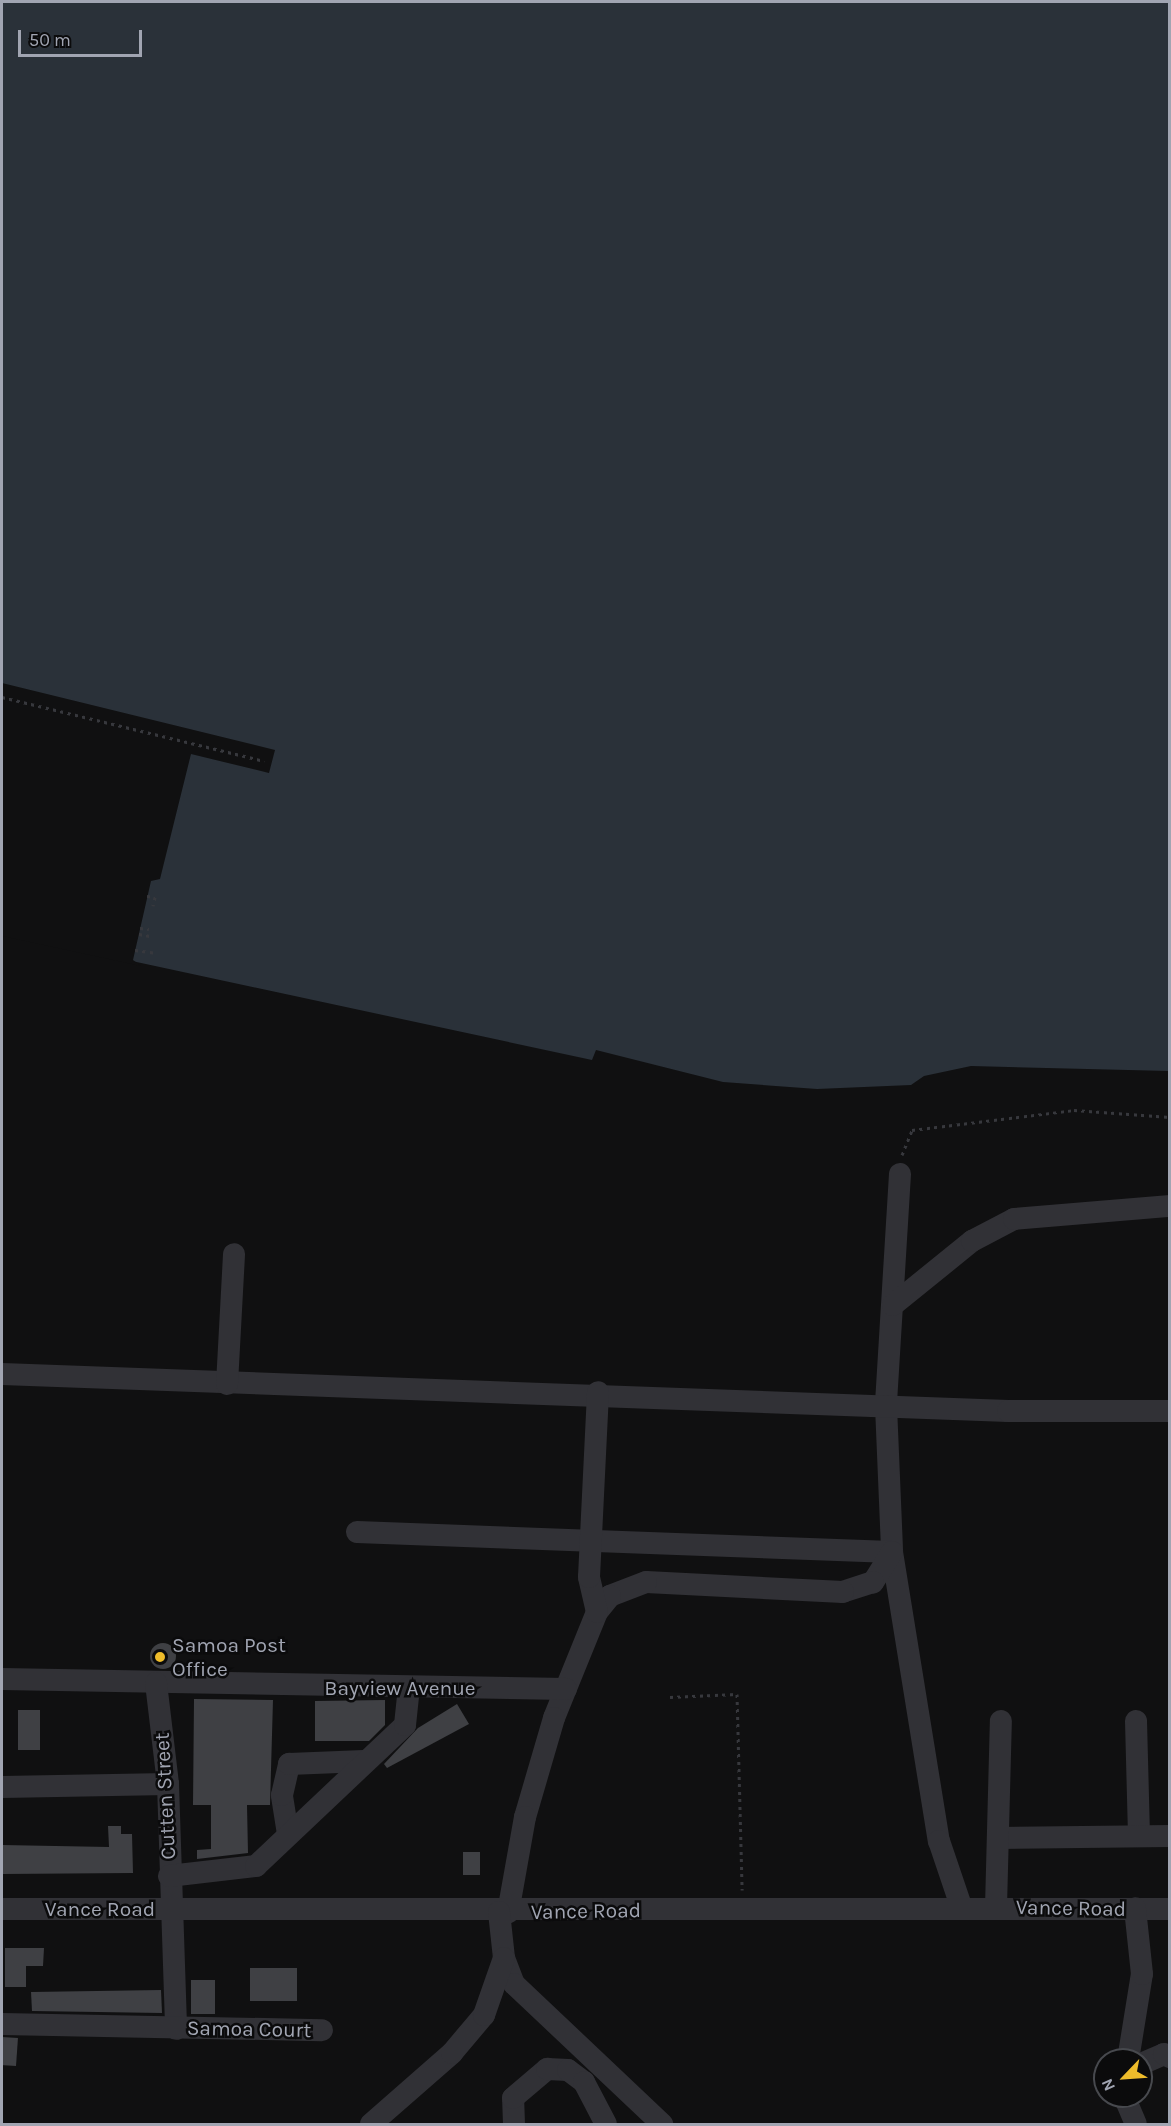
<!DOCTYPE html>
<style>
body{margin:0}
#map{position:relative;width:1171px;height:2126px;overflow:hidden;background:#101011;font-family:Karla,sans-serif}
div>[style]{position:absolute}
.water>*{inset:0;background:#2a3139}
.pier>*{inset:0;background:#101011}
.building>*{inset:0;background:#3f4044;transform-origin:0 0}
.round{border-radius:50%}
.path>*{height:3px;margin-top:-1.5px;transform-origin:0;background:repeating-linear-gradient(90deg,#37383d 0 3px,transparent 0 7.5px)}
.minor>*{height:22px;margin:-11px;padding:0 11px;transform-origin:11px;border-radius:11px;background:#313136}
.dots>*{width:16px;height:16px;translate:-50% -50%;box-sizing:border-box;border:3px solid #0b0b0c;border-radius:50%}
span{translate:-50% -50%;white-space:nowrap;text-align:center;line-height:1.15;-webkit-text-stroke:5px #0b0b0c;paint-order:stroke}
.poi-label{font-size:21px;color:#a1a5b2}
.left{translate:0 -50%;text-align:left}
.street-label{font-size:21px;color:#a1a5b2}
.frame{position:absolute;inset:0;border:3px solid #a1a5b2;pointer-events:none}
.north{position:absolute;left:1093px;top:2048px;width:60px;height:60px;box-sizing:border-box;background:#0b0b0c;border:2px solid #47494e;border-radius:50%;rotate:245deg;font-size:16px;font-weight:700;line-height:24px;text-align:center;color:#a1a5b2}
.north::after{content:'';display:block;margin:auto;width:21px;height:27px;background:#eebc2b;clip-path:polygon(50% 0,100% 100%,50% 72%,0 100%)}
.scale{position:absolute;left:18px;top:30px;width:124px;height:27px;box-sizing:border-box;border:3px solid #a1a5b2;border-top:0;padding-left:8px;font-size:18px;line-height:21px;white-space:nowrap;color:#a1a5b2;-webkit-text-stroke:4px #0b0b0c;paint-order:stroke}
</style>
<div id="map">
<div class="water">
<i style="clip-path:polygon(2px 2px,1169px 2px,1169px 1071px,971px 1066px,924px 1076px,911px 1085px,817px 1089px,723px 1082px,596px 1050px,592px 1060px,2px 933px)"></i>
</div>
<div class="pier">
<i style="clip-path:polygon(2px 683px,275px 750px,269px 773px,191px 754px,160px 879px,151px 881px,133px 960px,141px 966px,2px 936px)"></i>
</div>
<div class="building">
<i class="round" style="left:150px;top:1643px;width:26px;height:26px"></i>
<i style="clip-path:polygon(194px 1699px,273px 1700px,270px 1805px,247px 1805px,248px 1853px,197px 1859px,197px 1850px,211px 1849px,211px 1805px,193px 1805px)"></i>
<i style="clip-path:polygon(385px 1700px,385px 1725px,369px 1741px,315px 1741px,315px 1701px)"></i>
<i style="clip-path:polygon(457px 1704px,469px 1724px,387px 1768px,384px 1764px,418px 1728px)"></i>
<i style="left:18px;top:1710px;width:22px;height:40px"></i>
<i style="clip-path:polygon(108px 1826px,121px 1826px,121px 1834px,132px 1834px,133px 1873px,2px 1874px,2px 1845px,109px 1847px)"></i>
<i style="left:463px;top:1852px;width:17px;height:23px"></i>
<i style="clip-path:polygon(5px 1948px,44px 1948px,43px 1966px,26px 1966px,26px 1987px,5px 1987px)"></i>
<i style="left:250px;top:1968px;width:47px;height:33px"></i>
<i style="left:191px;top:1980px;width:24px;height:34px"></i>
<i style="clip-path:polygon(161px 1990px,162px 2013px,32px 2011px,31px 1992px)"></i>
<i style="left:2px;top:2037px;width:16px;height:28px;rotate:4deg"></i>
</div>
<div class="path">
<i style="left:2px;top:697px;width:270px;rotate:13.7deg"></i>
<i style="left:147px;top:896px;width:8px;rotate:7deg"></i>
<i style="left:155px;top:897px;width:9px;rotate:103deg"></i>
<i style="left:140px;top:928px;width:9px;rotate:6deg"></i>
<i style="left:139px;top:934px;width:11px;rotate:10deg"></i>
<i style="left:135px;top:950px;width:22px;rotate:8deg"></i>
<i style="left:902px;top:1155px;width:27px;rotate:-68deg"></i>
<i style="left:912px;top:1130px;width:163px;rotate:-7deg"></i>
<i style="left:1074px;top:1110px;width:96px;rotate:4.2deg"></i>
<i style="left:670px;top:1697px;width:67px;rotate:-2.6deg"></i>
<i style="left:737px;top:1694px;width:196px;rotate:88.5deg"></i>
</div>
<div class="minor">
<i style="left:900px;top:1174px;width:232px;rotate:93.5deg"></i>
<i style="left:886px;top:1406px;width:146px;rotate:87.6deg"></i>
<i style="left:892px;top:1552px;width:293px;rotate:80.8deg"></i>
<i style="left:939px;top:1841px;width:69px;rotate:71.3deg"></i>
<i style="left:893px;top:1305px;width:102px;rotate:-39deg"></i>
<i style="left:972px;top:1241px;width:47px;rotate:-27.6deg"></i>
<i style="left:1014px;top:1219px;width:157px;rotate:-4.8deg"></i>
<i style="left:2px;top:1374px;width:1007px;rotate:2.11deg"></i>
<i style="left:1008px;top:1411px;width:162px"></i>
<i style="left:227px;top:1384px;width:130px;rotate:-86.9deg"></i>
<i style="left:357px;top:1532px;width:535px;rotate:2.14deg"></i>
<i style="left:892px;top:1552px;width:36px;rotate:122deg"></i>
<i style="left:873px;top:1582px;width:32px;rotate:162deg"></i>
<i style="left:843px;top:1592px;width:197px;rotate:-177.1deg"></i>
<i style="left:646px;top:1582px;width:39px;rotate:159deg"></i>
<i style="left:610px;top:1596px;width:21px;rotate:129deg"></i>
<i style="left:597px;top:1612px;width:114px;rotate:112.1deg"></i>
<i style="left:554px;top:1718px;width:103px;rotate:106.3deg"></i>
<i style="left:525px;top:1817px;width:97px;rotate:100.1deg"></i>
<i style="left:597px;top:1612px;width:36px;rotate:-103deg"></i>
<i style="left:589px;top:1577px;width:185px;rotate:-87.2deg"></i>
<i style="left:2px;top:1679px;width:564px;rotate:1.02deg"></i>
<i style="left:156px;top:1683px;width:102px;rotate:83.2deg"></i>
<i style="left:168px;top:1784px;width:245px;rotate:88.1deg"></i>
<i style="left:1136px;top:1721px;width:115px;rotate:88.5deg"></i>
<i style="left:2px;top:1787px;width:166px;rotate:-1deg"></i>
<i style="left:288px;top:1834px;width:39px;rotate:-99deg"></i>
<i style="left:282px;top:1795px;width:32px;rotate:-77deg"></i>
<i style="left:289px;top:1764px;width:75px;rotate:-2.3deg"></i>
<i style="left:998px;top:1838px;width:172px;rotate:-0.7deg"></i>
<i style="left:169px;top:1876px;width:88px;rotate:-6.6deg"></i>
<i style="left:256px;top:1866px;width:205px;rotate:-43.4deg"></i>
<i style="left:405px;top:1725px;width:37px;rotate:-84deg"></i>
<i style="left:996px;top:1907px;width:186px;rotate:-88.5deg"></i>
<i style="left:2px;top:1909px;width:1168px"></i>
<i style="left:499px;top:1912px;width:46px;rotate:83.8deg"></i>
<i style="left:504px;top:1958px;width:28px;rotate:69deg"></i>
<i style="left:514px;top:1984px;width:204px;rotate:43.4deg"></i>
<i style="left:2px;top:2024px;width:320px;rotate:1.1deg"></i>
<i style="left:1128px;top:2060px;width:87px;rotate:-80.8deg"></i>
<i style="left:1142px;top:1974px;width:66px;rotate:-96.1deg"></i>
<i style="left:1141px;top:2064px;width:25px;rotate:-23deg"></i>
<i style="left:1164px;top:2054px;width:7px;rotate:27deg"></i>
<i style="left:1124px;top:2096px;width:30px;rotate:67deg"></i>
<i style="left:371px;top:2124px;width:108px;rotate:-41.2deg"></i>
<i style="left:452px;top:2053px;width:50px;rotate:-49.9deg"></i>
<i style="left:484px;top:2015px;width:60px;rotate:-70.7deg"></i>
<i style="left:514px;top:2124px;width:26px;rotate:-92deg"></i>
<i style="left:513px;top:2098px;width:45px;rotate:-40.5deg"></i>
<i style="left:547px;top:2069px;width:21px;rotate:3deg"></i>
<i style="left:568px;top:2070px;width:20px;rotate:37deg"></i>
<i style="left:584px;top:2082px;width:47px;rotate:62.4deg"></i>
</div>
<div class="dots">
<i style="left:160px;top:1657px;background:#eebc2b"></i>
</div>
<div class="poi-label">
<span class="left" style="left:172px;top:1657px">Samoa Post<br>Office</span>
</div>
<div class="street-label">
<span style="left:400px;top:1688px">Bayview Avenue</span>
<span style="left:165px;top:1796px;rotate:-93deg">Cutten Street</span>
<span style="left:1071px;top:1908px;rotate:1deg">Vance Road</span>
<span style="left:100px;top:1909px">Vance Road</span>
<span style="left:586px;top:1911px;rotate:-1deg">Vance Road</span>
<span style="left:249px;top:2029px;rotate:1deg">Samoa Court</span>
</div>
<div class="frame"></div>
<div class="north">N</div>
<div class="scale">50 m</div>
</div>
